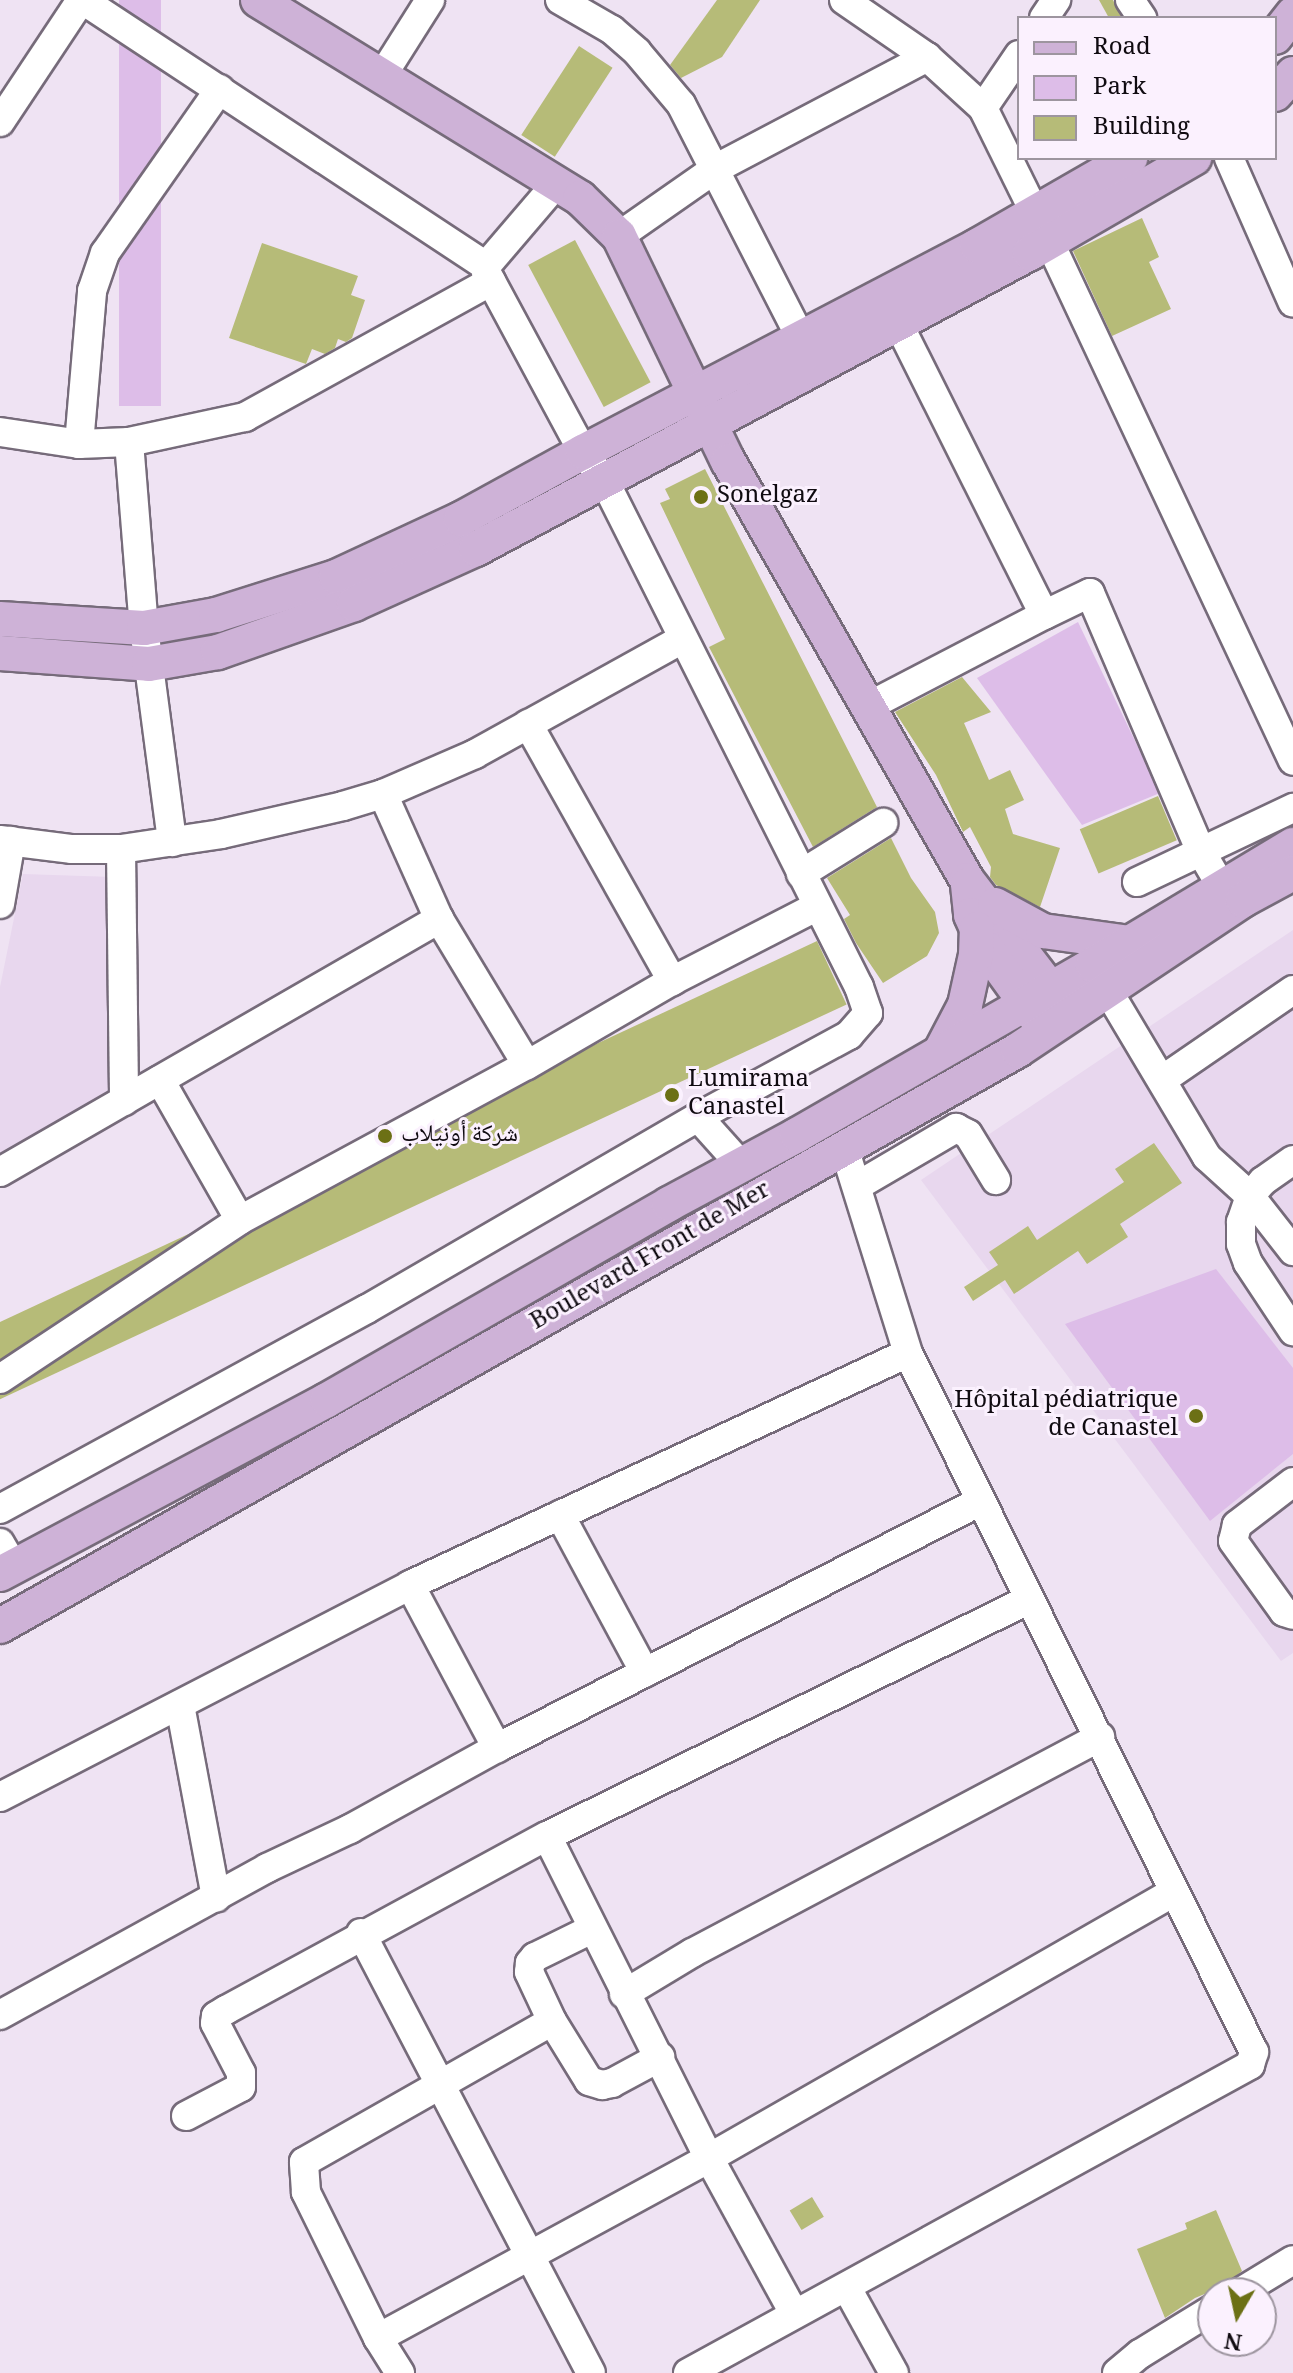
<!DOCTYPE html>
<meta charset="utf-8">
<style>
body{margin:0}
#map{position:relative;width:1293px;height:2373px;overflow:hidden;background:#efe3f3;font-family:Georgia,"Noto Naskh Arabic",serif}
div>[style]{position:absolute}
.built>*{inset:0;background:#e8d7ee}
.green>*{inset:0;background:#ddbde8;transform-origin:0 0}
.building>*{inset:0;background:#b6bb78;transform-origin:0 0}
.roads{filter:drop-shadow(2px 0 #766b7a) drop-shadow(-2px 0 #766b7a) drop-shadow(0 2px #766b7a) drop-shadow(0 -2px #766b7a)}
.minor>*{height:28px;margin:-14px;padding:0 14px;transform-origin:14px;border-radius:14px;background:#fff}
.major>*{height:34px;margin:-17px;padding:0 17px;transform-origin:17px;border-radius:17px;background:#ceb2d7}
.dots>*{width:22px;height:22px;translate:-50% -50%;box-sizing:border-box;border:4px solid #fbf1fe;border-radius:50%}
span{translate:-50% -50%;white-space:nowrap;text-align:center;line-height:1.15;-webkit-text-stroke:6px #fbf1fe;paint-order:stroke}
.poi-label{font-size:24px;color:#100b11}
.left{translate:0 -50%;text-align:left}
.right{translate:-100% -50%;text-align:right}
.street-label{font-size:24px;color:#100b11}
.legend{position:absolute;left:1017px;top:16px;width:260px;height:144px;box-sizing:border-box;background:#fbf1fe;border:2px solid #9d959f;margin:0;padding:10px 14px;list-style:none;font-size:24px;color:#100b11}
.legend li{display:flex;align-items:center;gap:16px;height:40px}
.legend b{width:40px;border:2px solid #9d959f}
.north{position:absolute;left:1197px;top:2277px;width:80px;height:80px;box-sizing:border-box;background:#fbf1fe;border:2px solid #9d959f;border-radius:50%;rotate:189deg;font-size:22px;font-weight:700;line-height:32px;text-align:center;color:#100b11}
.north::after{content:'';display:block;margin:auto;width:28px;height:36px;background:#6c7015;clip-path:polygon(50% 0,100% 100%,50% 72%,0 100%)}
</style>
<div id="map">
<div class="built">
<i style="clip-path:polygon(23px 874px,113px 877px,114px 1089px,0 1159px,0 987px)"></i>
<i style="clip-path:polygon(1293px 930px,1293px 1653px,1281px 1661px,921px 1180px)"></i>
</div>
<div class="green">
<i style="left:119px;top:0;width:42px;height:406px"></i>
<i style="clip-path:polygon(1078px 622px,1160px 793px,1082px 825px,977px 678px)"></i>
<i style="clip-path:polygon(1216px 1269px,1293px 1368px,1293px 1454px,1210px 1521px,1065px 1324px)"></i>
</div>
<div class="building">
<i style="clip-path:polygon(717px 0,760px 0,722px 57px,681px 78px,670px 65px)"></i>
<i style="clip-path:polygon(1099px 0,1113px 0,1122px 18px,1109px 18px)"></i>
<i style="left:579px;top:46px;width:40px;height:106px;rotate:33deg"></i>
<i style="clip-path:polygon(1142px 218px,1159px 257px,1149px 262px,1171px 309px,1112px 336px,1073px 251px)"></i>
<i style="left:575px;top:240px;width:161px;height:53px;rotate:62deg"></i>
<i style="clip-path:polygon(262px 243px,358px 276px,351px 295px,365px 300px,352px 338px,346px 342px,338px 339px,335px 348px,325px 354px,312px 349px,306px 364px,229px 338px)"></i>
<i style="clip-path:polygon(705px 469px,877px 807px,813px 847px,709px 647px,725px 639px,660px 503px,670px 499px,665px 489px)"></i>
<i style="clip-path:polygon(962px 677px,991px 712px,964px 723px,989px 780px,1010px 770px,1024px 800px,1005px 809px,1013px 834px,1060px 848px,1040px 907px,996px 885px,990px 877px,991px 867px,970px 827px,963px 832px,936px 775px,895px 712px)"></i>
<i style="left:1158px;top:796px;width:48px;height:85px;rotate:67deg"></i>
<i style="clip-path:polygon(891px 838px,911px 878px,935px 912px,939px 933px,927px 956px,883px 983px,856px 943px,844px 919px,850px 915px,827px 878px)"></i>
<i style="left:817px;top:941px;width:70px;height:936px;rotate:65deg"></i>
<i style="clip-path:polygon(1154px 1143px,1182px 1183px,1120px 1224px,1128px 1237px,1087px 1264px,1078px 1251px,1014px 1294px,1005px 1280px,973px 1301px,964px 1287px,998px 1265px,989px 1252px,1028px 1226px,1037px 1240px,1124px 1182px,1115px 1169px)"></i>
<i style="left:812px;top:2197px;width:23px;height:26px;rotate:59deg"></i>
<i style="clip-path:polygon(1216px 2210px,1242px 2271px,1224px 2286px,1195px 2298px,1165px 2318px,1137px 2249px,1187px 2229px,1185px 2223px)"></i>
</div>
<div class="roads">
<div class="minor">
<i style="left:560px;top:0;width:60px;rotate:30deg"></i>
<i style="left:612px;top:30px;width:33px;rotate:41deg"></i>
<i style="left:637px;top:52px;width:68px;rotate:49.8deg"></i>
<i style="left:681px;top:104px;width:262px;rotate:62.9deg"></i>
<i style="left:844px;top:0;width:101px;rotate:34.5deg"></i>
<i style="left:927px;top:57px;width:76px;rotate:42.3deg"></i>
<i style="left:983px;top:108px;width:117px;rotate:63.7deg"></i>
<i style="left:1130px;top:0;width:22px;rotate:56deg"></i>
<i style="left:1044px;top:18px;width:22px;rotate:-56deg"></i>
<i style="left:382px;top:76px;width:90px;rotate:-57.7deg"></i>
<i style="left:983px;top:108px;width:64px;rotate:-55.8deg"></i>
<i style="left:0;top:122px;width:146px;rotate:-56.4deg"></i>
<i style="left:1229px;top:158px;width:158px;rotate:66.2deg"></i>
<i style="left:619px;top:236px;width:117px;rotate:-34.9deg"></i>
<i style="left:715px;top:169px;width:240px;rotate:-27.8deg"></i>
<i style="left:1049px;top:241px;width:574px;rotate:64.86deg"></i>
<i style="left:486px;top:266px;width:109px;rotate:-49.5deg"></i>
<i style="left:898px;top:323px;width:326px;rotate:63.4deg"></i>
<i style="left:1044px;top:615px;width:51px;rotate:-25.6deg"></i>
<i style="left:1090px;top:593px;width:280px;rotate:66.8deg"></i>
<i style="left:1200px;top:850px;width:42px;rotate:59.7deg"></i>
<i style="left:0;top:432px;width:80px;rotate:8.6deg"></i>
<i style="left:79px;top:444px;width:50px;rotate:-2.3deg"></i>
<i style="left:129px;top:442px;width:119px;rotate:-12.2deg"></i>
<i style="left:245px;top:417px;width:281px;rotate:-28.9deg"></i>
<i style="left:129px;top:442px;width:187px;rotate:85.4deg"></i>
<i style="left:144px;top:628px;width:216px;rotate:82.5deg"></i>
<i style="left:79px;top:444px;width:154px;rotate:-85.1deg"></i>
<i style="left:92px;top:291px;width:40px;rotate:-71.1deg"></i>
<i style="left:105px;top:253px;width:200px;rotate:-55deg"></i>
<i style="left:869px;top:706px;width:197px;rotate:-27.5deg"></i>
<i style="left:528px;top:724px;width:295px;rotate:60.7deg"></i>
<i style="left:383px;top:794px;width:137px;rotate:65.9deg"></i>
<i style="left:439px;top:919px;width:170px;rotate:58.9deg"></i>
<i style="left:0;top:840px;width:73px;rotate:7.1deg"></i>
<i style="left:72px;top:849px;width:49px"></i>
<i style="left:121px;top:849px;width:101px;rotate:-8.5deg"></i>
<i style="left:221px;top:834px;width:125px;rotate:-12.9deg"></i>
<i style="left:343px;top:806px;width:42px;rotate:-16.7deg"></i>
<i style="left:383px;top:794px;width:100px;rotate:-23.5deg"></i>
<i style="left:475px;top:754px;width:235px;rotate:-29deg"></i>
<i style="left:121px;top:849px;width:252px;rotate:89.3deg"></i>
<i style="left:801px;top:874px;width:97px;rotate:-31.9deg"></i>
<i style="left:1137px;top:882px;width:173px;rotate:-25.4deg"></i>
<i style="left:0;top:904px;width:64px;rotate:-80.1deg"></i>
<i style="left:1108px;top:991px;width:193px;rotate:59.2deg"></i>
<i style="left:1207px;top:1157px;width:58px;rotate:42.2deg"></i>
<i style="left:1250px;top:1196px;width:70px;rotate:52deg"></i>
<i style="left:160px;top:1080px;width:161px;rotate:60.3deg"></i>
<i style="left:1162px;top:1080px;width:159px;rotate:-34.5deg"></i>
<i style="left:698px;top:1117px;width:64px;rotate:48.1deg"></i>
<i style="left:1293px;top:1160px;width:37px;rotate:145deg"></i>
<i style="left:1263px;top:1181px;width:20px;rotate:131deg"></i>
<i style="left:1250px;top:1196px;width:28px;rotate:109deg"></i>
<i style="left:1241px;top:1222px;width:22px;rotate:90deg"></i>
<i style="left:1241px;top:1244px;width:20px;rotate:70deg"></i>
<i style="left:1248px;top:1263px;width:82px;rotate:56.5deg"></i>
<i style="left:0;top:1172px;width:507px;rotate:-29.96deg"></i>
<i style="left:857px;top:1186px;width:115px;rotate:-30.4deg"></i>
<i style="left:956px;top:1128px;width:13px;rotate:27deg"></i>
<i style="left:968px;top:1134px;width:54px;rotate:58.7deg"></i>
<i style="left:0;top:1379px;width:288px;rotate:-33.5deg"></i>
<i style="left:240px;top:1220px;width:326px;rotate:-28.4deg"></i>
<i style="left:527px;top:1065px;width:168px;rotate:-30.1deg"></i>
<i style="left:672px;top:981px;width:162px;rotate:-27.2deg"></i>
<i style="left:1293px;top:1482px;width:71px;rotate:142.5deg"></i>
<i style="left:1237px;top:1525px;width:16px;rotate:104deg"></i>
<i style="left:1233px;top:1541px;width:87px;rotate:54.3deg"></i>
<i style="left:1284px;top:1612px;width:9px;rotate:18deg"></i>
<i style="left:0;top:1509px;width:418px;rotate:-28.6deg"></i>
<i style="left:367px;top:1309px;width:383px;rotate:-30.1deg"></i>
<i style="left:698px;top:1117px;width:172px;rotate:-28.5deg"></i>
<i style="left:849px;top:1035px;width:29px;rotate:-49deg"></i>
<i style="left:868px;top:1013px;width:28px;rotate:-109deg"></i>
<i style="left:859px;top:987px;width:568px;rotate:-116.7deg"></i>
<i style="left:604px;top:480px;width:35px;rotate:-127deg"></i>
<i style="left:583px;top:452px;width:204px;rotate:-118.3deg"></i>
<i style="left:486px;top:272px;width:6px;rotate:-90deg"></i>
<i style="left:486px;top:266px;width:483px;rotate:-146.6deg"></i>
<i style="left:560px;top:1515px;width:179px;rotate:61.7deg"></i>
<i style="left:0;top:1543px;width:28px;rotate:60deg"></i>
<i style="left:410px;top:1585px;width:185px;rotate:61.9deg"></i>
<i style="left:180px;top:1705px;width:196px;rotate:79.4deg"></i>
<i style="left:0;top:1797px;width:462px;rotate:-27.3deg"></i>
<i style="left:410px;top:1585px;width:549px;rotate:-24.98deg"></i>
<i style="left:547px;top:1836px;width:360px;rotate:63.3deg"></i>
<i style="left:709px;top:2158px;width:177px;rotate:61.3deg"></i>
<i style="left:592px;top:1929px;width:64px;rotate:153.8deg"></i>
<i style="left:535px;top:1957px;width:8px;rotate:130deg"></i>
<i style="left:530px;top:1963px;width:9px;rotate:96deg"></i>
<i style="left:529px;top:1972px;width:54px;rotate:64.9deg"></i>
<i style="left:552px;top:2021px;width:70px;rotate:58.3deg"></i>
<i style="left:589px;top:2081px;width:14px;rotate:17deg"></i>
<i style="left:602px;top:2085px;width:10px;rotate:-11deg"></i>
<i style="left:612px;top:2083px;width:55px;rotate:-28.4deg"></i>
<i style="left:361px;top:1933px;width:496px;rotate:62.4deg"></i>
<i style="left:624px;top:1994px;width:79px;rotate:-31.1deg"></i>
<i style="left:692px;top:1953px;width:462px;rotate:-27.9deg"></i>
<i style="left:0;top:2015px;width:305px;rotate:-28.8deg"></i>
<i style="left:267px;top:1868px;width:92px;rotate:-25.2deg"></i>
<i style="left:350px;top:1829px;width:168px;rotate:-28.9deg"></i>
<i style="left:497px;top:1748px;width:543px;rotate:-27.04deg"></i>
<i style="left:186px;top:2116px;width:62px;rotate:-27.8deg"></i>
<i style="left:241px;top:2087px;width:14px;rotate:-90deg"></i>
<i style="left:241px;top:2073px;width:56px;rotate:-117.5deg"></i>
<i style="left:215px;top:2023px;width:7px;rotate:-82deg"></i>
<i style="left:216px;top:2016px;width:12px;rotate:-31deg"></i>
<i style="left:226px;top:2010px;width:365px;rotate:-28.5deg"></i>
<i style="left:547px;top:1836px;width:538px;rotate:-26.14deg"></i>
<i style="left:847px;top:2288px;width:97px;rotate:61.1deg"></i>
<i style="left:1239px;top:2293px;width:63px;rotate:-31.4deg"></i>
<i style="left:378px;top:2338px;width:377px;rotate:-28.5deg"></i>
<i style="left:709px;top:2158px;width:533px;rotate:-29.78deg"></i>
<i style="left:400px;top:2373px;width:41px;rotate:-122.2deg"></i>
<i style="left:378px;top:2338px;width:163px;rotate:-116.3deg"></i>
<i style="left:306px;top:2192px;width:30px;rotate:-94deg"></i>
<i style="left:304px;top:2162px;width:285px;rotate:-29.6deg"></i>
<i style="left:688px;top:2373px;width:641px;rotate:-28.72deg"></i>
<i style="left:1250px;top:2065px;width:14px;rotate:-73deg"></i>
<i style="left:1254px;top:2052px;width:780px;rotate:-116.34deg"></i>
<i style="left:908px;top:1353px;width:215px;rotate:-107.3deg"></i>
<i style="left:1117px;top:2373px;width:30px;rotate:-40deg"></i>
<i style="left:1140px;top:2354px;width:86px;rotate:-31.7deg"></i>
</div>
<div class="major">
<i style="left:258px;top:0;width:378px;rotate:31.6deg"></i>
<i style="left:580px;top:198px;width:54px;rotate:44.3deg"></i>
<i style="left:619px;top:236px;width:250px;rotate:64.2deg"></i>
<i style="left:728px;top:461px;width:482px;rotate:60.3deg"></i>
<i style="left:967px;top:880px;width:160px;rotate:52.6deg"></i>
<i style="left:1275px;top:37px;width:29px;rotate:-52deg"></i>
<i style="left:1275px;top:94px;width:27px;rotate:-48deg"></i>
<i style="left:0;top:619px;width:144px;rotate:3.6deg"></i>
<i style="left:144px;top:628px;width:73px;rotate:-10.2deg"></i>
<i style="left:216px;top:615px;width:126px;rotate:-17.6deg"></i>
<i style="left:336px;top:577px;width:138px;rotate:-24.9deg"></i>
<i style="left:461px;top:519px;width:139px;rotate:-28.8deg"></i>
<i style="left:583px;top:452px;width:445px;rotate:-27.6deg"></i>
<i style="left:977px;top:246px;width:177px;rotate:-29.9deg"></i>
<i style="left:0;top:653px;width:149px;rotate:4.2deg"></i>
<i style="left:149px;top:664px;width:70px;rotate:-9.9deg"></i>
<i style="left:218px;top:652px;width:144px;rotate:-19.4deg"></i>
<i style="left:354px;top:604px;width:134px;rotate:-24.3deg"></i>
<i style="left:476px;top:549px;width:628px;rotate:-28.12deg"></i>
<i style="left:1030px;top:253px;width:190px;rotate:-30.1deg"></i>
<i style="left:968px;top:885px;width:30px;rotate:84deg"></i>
<i style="left:971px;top:915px;width:36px;rotate:66deg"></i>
<i style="left:986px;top:948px;width:92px;rotate:54.2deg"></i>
<i style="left:995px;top:905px;width:55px;rotate:28.4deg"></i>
<i style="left:1043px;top:931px;width:88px;rotate:7.9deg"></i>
<i style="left:941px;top:1051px;width:52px;rotate:-62.4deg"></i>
<i style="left:965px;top:1005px;width:51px;rotate:-77.6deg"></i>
<i style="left:976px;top:955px;width:26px;rotate:-88deg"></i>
<i style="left:0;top:1574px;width:370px;rotate:-28deg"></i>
<i style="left:327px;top:1400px;width:394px;rotate:-29.8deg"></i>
<i style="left:669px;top:1204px;width:145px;rotate:-28.3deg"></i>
<i style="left:797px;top:1135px;width:341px;rotate:-29.9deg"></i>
<i style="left:1093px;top:965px;width:233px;rotate:-31deg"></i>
<i style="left:0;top:1626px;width:1170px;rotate:-29.5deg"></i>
<i style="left:1018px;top:1050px;width:270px;rotate:-33.7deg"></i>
<i style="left:1243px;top:900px;width:57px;rotate:-28.4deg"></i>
</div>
</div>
<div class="dots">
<i style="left:701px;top:497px;background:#6c7015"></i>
<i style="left:672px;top:1095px;background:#6c7015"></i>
<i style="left:385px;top:1136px;background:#6c7015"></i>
<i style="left:1196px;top:1416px;background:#6c7015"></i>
</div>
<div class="poi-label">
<span class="left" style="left:717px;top:497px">Sonelgaz</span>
<span class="left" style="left:688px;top:1095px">Lumirama<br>Canastel</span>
<span class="left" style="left:401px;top:1136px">شركة أونيلاب</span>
<span class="right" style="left:1178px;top:1416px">Hôpital pédiatrique<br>de Canastel</span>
</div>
<div class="street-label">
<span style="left:651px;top:1257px;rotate:-30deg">Boulevard Front de Mer</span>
</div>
<ul class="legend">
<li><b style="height:10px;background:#ceb2d7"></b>Road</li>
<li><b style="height:22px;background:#ddbde8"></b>Park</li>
<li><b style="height:22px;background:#b6bb78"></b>Building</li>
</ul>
<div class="north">N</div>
</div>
